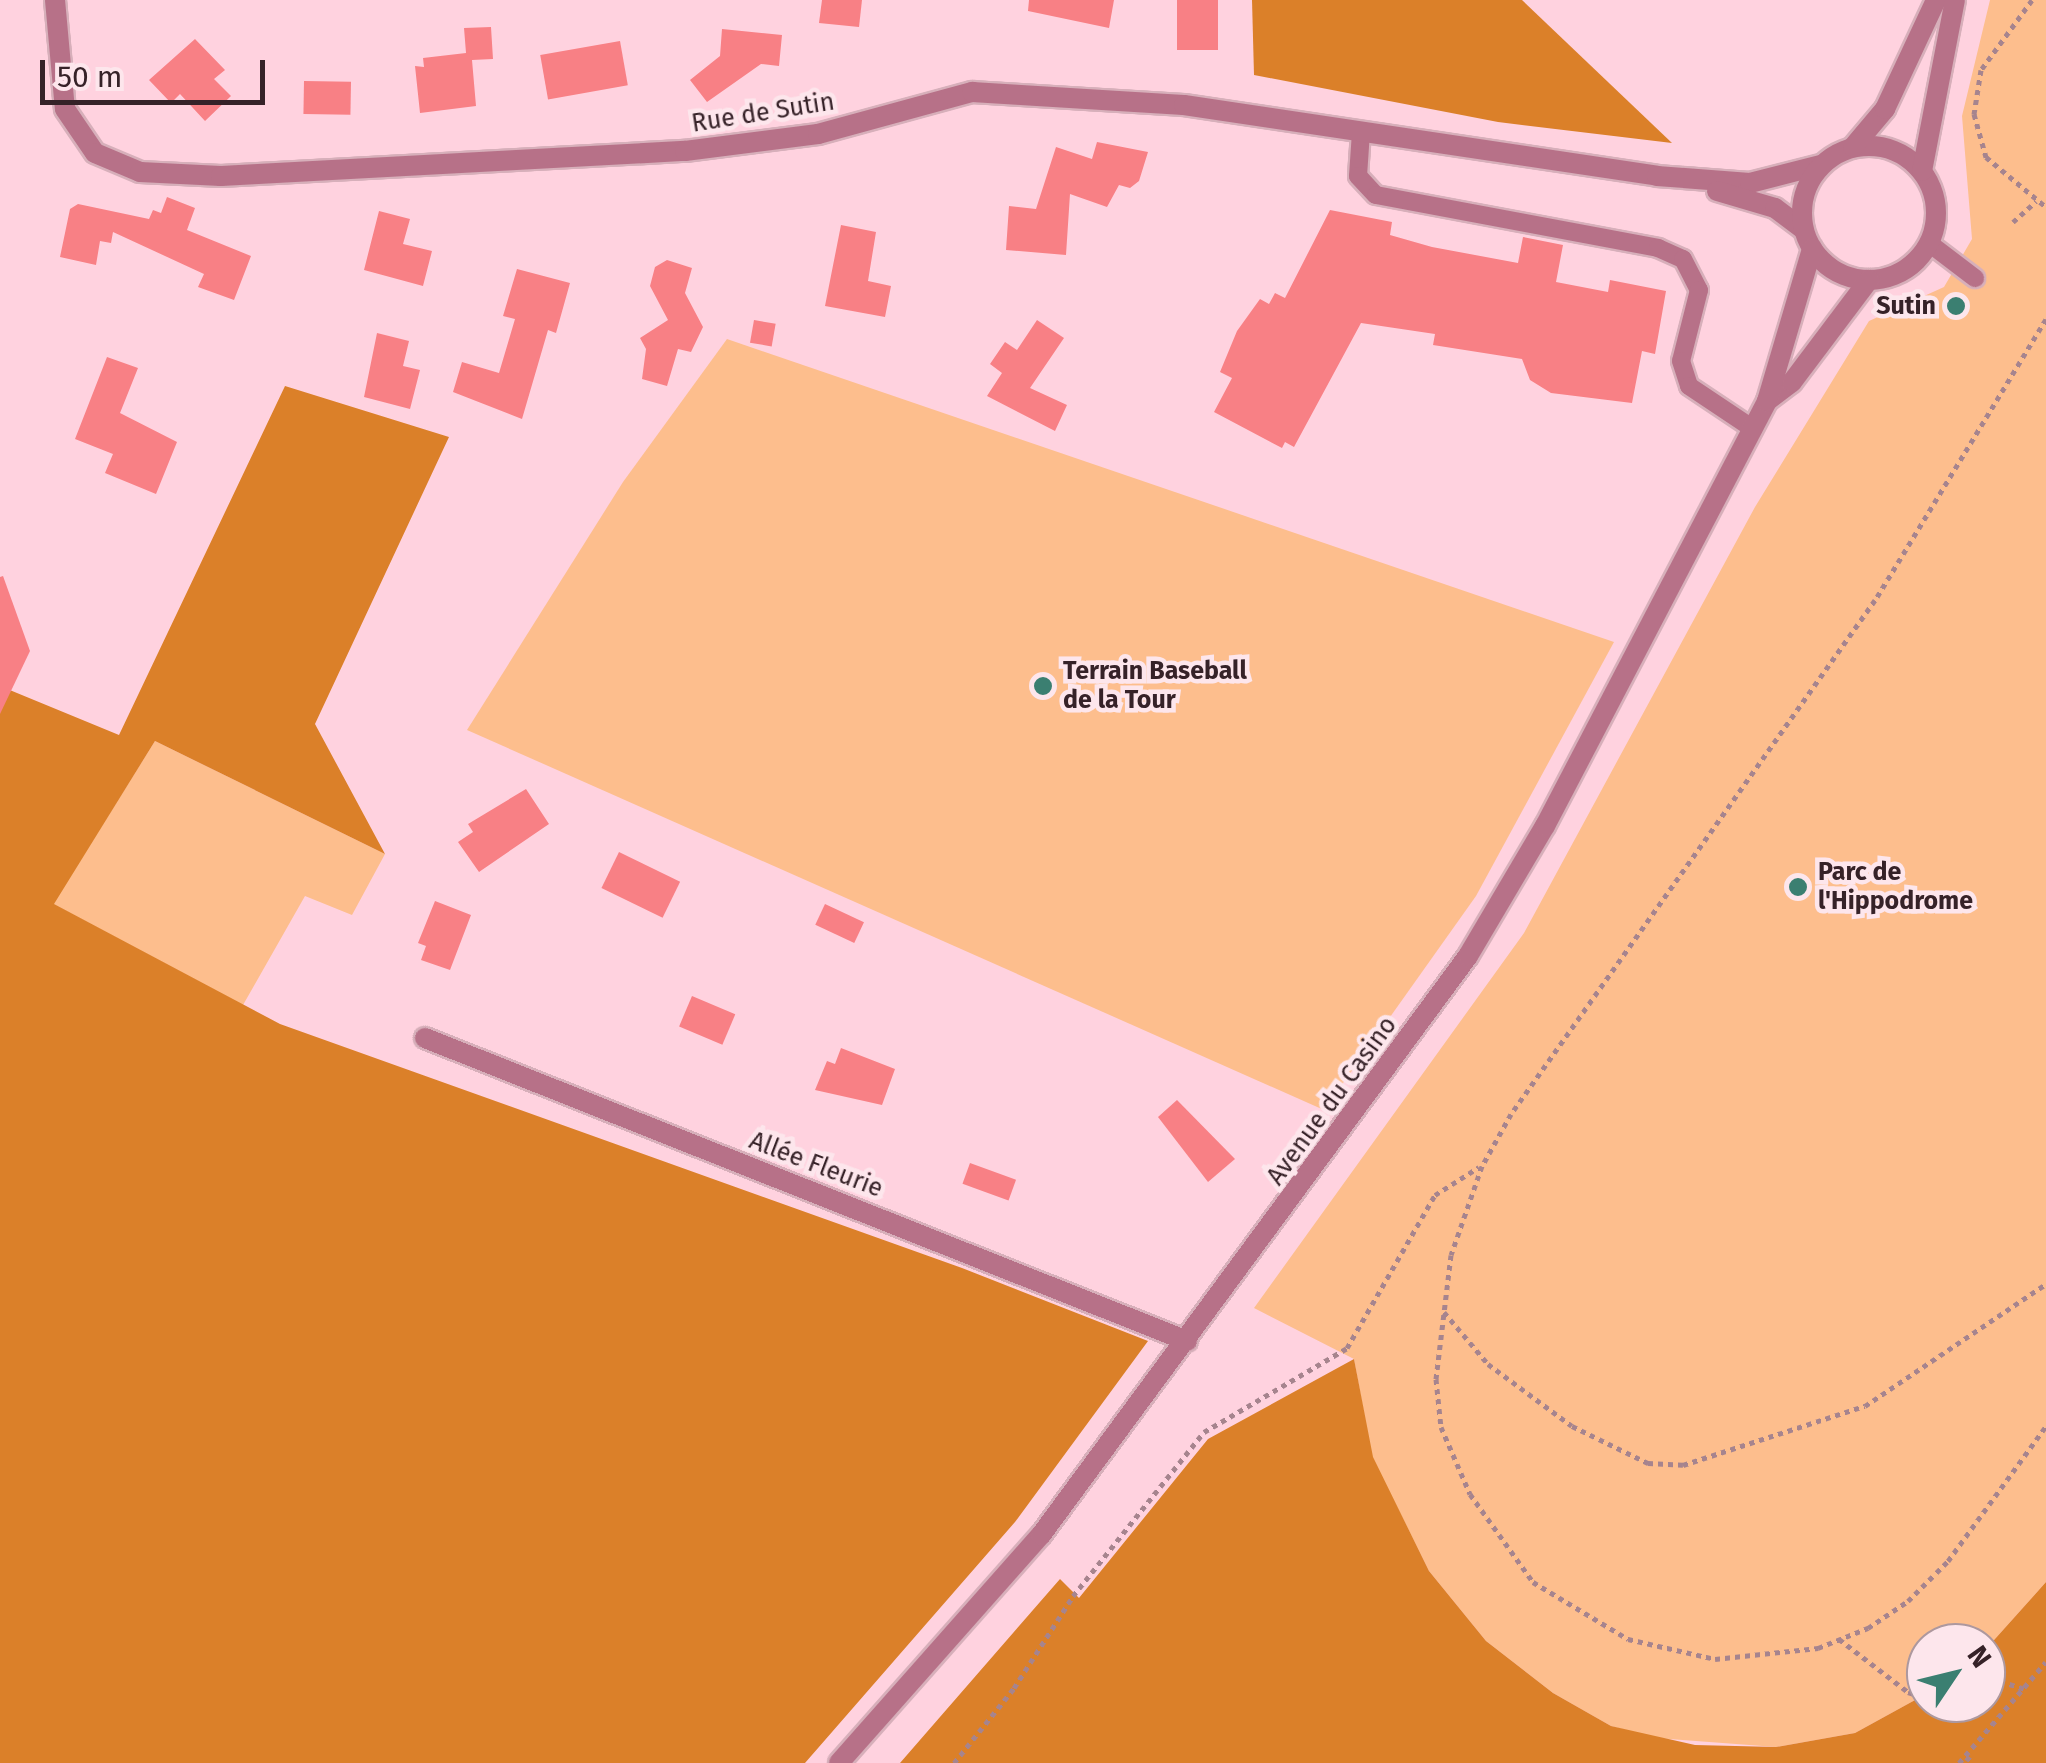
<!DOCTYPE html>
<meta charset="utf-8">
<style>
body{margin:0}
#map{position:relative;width:2046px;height:1763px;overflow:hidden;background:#ffd2df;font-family:"Fira Sans",sans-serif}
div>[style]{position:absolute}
.green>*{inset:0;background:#fdbe8d}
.forest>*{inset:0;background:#db8029}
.building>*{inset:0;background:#f88085;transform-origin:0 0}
.path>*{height:5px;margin-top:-2.5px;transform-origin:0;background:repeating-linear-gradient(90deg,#a6848e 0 5px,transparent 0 10px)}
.roads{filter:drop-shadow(2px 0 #d7afba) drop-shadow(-2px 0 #d7afba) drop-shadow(0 2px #d7afba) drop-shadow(0 -2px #d7afba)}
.service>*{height:18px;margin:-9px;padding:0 9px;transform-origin:9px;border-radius:9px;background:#b77188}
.minor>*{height:20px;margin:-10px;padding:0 10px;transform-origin:10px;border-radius:10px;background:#b77188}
.tertiary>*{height:20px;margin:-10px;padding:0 10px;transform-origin:10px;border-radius:10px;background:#b77188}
.tertiary>.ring{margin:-10px;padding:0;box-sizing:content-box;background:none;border:20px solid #b77188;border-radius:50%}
.dots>*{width:28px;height:28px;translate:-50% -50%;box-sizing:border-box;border:5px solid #fde6ec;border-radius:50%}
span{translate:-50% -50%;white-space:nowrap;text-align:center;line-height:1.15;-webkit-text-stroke:9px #fde6ec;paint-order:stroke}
.street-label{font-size:25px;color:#362228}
.poi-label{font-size:25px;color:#362228;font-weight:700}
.right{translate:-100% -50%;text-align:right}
.left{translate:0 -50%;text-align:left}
.north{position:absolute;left:1906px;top:1623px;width:100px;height:100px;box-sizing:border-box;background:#fde6ec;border:2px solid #ad989e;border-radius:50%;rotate:55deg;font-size:28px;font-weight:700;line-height:40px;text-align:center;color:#362228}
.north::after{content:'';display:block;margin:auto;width:35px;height:45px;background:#3b7f71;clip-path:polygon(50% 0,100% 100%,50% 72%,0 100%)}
.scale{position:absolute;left:40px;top:60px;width:225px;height:45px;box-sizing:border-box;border:5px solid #362228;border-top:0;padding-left:12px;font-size:30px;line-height:35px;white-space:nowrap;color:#362228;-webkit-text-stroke:8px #fde6ec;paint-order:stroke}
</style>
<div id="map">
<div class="green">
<i style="clip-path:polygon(1990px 0,2046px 0,2046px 1582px,1986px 1649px,1986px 1643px,1926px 1643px,1926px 1694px,1855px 1733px,1776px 1747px,1656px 1738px,1611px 1726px,1553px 1693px,1486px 1641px,1429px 1571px,1372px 1457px,1354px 1359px,1254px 1308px,1524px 933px,1755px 507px,1869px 321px,1944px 287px,1972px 239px,1962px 116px)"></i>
<i style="clip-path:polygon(727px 339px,1614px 642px,1476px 896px,1324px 1110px,467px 730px,623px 482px)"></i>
<i style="clip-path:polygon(155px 741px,385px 854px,352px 915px,305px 896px,243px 1005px,53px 904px)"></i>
</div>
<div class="forest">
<i style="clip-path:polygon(1252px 0,1522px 0,1672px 143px,1498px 122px,1254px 75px)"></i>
<i style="clip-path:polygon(285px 386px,449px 437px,315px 724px,385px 854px,155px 741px,54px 904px,280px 1024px,962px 1268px,1148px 1341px,1015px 1522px,805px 1763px,0 1763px,0 686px,119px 735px)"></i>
<i style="clip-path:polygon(1354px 1359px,1373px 1457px,1429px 1571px,1486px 1641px,1553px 1693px,1611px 1726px,1695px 1745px,1776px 1747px,1855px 1733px,1926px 1694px,1926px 1703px,1986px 1703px,1986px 1649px,2046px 1582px,2046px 1763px,900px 1763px,1060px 1579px,1079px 1598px,1208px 1439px)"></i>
</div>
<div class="building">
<i style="clip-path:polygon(822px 0,862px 0,859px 27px,819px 23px)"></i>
<i style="clip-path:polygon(1029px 0,1114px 0,1109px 28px,1028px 11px)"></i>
<i style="left:1177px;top:0;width:41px;height:50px"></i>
<i style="clip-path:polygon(491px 27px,493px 59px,472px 60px,476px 106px,420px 113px,415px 66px,424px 67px,423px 58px,466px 53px,464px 28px)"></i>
<i style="clip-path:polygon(722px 29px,782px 35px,779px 66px,761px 64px,707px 102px,690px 80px,720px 56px)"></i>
<i style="clip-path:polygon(195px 39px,225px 70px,214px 79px,231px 96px,205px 121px,180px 94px,171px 103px,149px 80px)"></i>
<i style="left:620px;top:41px;width:45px;height:81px;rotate:80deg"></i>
<i style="left:304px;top:81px;width:47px;height:33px;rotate:1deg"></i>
<i style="clip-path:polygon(1097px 142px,1148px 152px,1139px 181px,1130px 188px,1119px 185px,1107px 207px,1070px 194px,1066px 255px,1006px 250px,1009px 206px,1036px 209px,1056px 147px,1092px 159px)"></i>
<i style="clip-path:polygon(167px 197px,195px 208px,187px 230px,251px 256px,234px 300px,198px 287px,204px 274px,113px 232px,111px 243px,100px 241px,96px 265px,60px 257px,70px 209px,78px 204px,149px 219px,153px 210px,161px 213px)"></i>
<i style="clip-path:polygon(1330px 210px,1392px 222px,1390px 235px,1432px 247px,1518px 263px,1523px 237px,1563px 245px,1556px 282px,1608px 292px,1610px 280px,1666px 291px,1655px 354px,1642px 351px,1632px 403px,1551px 393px,1530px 380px,1522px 359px,1433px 345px,1435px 334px,1361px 323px,1294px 447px,1285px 442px,1282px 448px,1214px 412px,1232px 378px,1220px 372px,1237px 331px,1260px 299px,1269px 304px,1275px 293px,1285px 298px)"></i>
<i style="clip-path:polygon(379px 211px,410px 219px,403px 244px,432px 251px,423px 286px,364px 270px)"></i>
<i style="clip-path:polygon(841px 225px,876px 232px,868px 281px,891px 286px,885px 317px,825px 306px)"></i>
<i style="clip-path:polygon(667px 260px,692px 268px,685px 293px,703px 327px,691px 352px,678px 349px,667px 386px,642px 379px,646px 349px,640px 338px,668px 320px,650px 286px,655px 267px)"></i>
<i style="clip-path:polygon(517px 269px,570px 283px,556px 333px,548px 330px,522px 419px,453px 392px,462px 362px,499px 373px,515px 319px,503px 316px)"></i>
<i style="left:754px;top:320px;width:22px;height:23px;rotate:10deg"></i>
<i style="clip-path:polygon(1037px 320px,1064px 338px,1030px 388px,1067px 405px,1055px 431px,987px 396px,1002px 373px,990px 364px,1005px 342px,1017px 350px)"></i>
<i style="clip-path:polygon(377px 333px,409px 341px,403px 366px,420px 370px,410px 409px,364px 397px)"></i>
<i style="clip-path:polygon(107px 357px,138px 368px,120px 413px,177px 442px,156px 494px,105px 473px,113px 454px,75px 439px)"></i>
<i style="clip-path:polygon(3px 576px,30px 651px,0 714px,0 577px)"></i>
<i style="clip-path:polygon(526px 789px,549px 824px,479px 872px,458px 842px,473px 832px,468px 824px)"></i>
<i style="left:619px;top:852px;width:68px;height:40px;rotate:26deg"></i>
<i style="clip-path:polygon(435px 901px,471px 915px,450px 970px,421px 960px,426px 946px,418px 943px)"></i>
<i style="left:825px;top:904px;width:43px;height:23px;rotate:25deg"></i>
<i style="left:692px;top:996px;width:47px;height:33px;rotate:23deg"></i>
<i style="clip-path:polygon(841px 1048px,895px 1069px,882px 1105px,815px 1090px,827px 1061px,835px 1064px)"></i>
<i style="clip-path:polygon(1177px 1100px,1235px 1159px,1208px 1182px,1158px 1117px)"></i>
<i style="left:970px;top:1163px;width:49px;height:22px;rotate:20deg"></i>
</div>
<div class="path">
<i style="left:2032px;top:0;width:87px;rotate:126.1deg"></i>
<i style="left:1981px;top:70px;width:45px;rotate:99deg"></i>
<i style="left:1974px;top:114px;width:45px;rotate:74.4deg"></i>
<i style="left:1986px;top:157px;width:78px;rotate:39.8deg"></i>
<i style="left:2013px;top:222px;width:31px;rotate:-42deg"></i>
<i style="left:2046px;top:319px;width:329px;rotate:121.3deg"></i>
<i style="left:1875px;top:600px;width:630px;rotate:125.31deg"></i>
<i style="left:1511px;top:1114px;width:60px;rotate:119.1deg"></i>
<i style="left:1482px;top:1166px;width:94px;rotate:109.2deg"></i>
<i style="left:1451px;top:1255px;width:125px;rotate:96.9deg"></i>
<i style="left:1436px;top:1379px;width:48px;rotate:84.1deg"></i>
<i style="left:1441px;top:1427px;width:73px;rotate:66.6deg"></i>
<i style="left:1470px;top:1494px;width:108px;rotate:54.4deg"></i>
<i style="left:1533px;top:1582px;width:111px;rotate:31deg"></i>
<i style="left:1628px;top:1639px;width:89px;rotate:12.9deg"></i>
<i style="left:1715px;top:1659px;width:104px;rotate:-6.1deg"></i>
<i style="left:1818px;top:1648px;width:54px;rotate:-21.8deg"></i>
<i style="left:1868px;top:1628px;width:48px;rotate:-34deg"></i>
<i style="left:1908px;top:1601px;width:57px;rotate:-45deg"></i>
<i style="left:1948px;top:1561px;width:167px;rotate:-54deg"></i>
<i style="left:1444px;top:1312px;width:68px;rotate:49.8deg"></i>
<i style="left:1488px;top:1364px;width:104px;rotate:36.4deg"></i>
<i style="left:1572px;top:1426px;width:85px;rotate:26deg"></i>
<i style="left:1648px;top:1463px;width:35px;rotate:3deg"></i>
<i style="left:1683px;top:1465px;width:191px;rotate:-18deg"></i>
<i style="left:1865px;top:1406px;width:218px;rotate:-34deg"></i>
<i style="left:1839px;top:1639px;width:87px;rotate:37.5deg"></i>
<i style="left:1908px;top:1692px;width:19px;rotate:18deg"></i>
<i style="left:1986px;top:1686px;width:15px;rotate:-20deg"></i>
<i style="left:2000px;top:1681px;width:25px;rotate:18deg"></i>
<i style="left:1966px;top:1757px;width:10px;rotate:37deg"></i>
<i style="left:954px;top:1763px;width:96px;rotate:-51.3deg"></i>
<i style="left:1014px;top:1688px;width:109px;rotate:-57.3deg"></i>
<i style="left:1073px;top:1596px;width:210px;rotate:-51.4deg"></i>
<i style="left:1204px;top:1432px;width:166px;rotate:-30.4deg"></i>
<i style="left:1347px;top:1348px;width:177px;rotate:-60.1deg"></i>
<i style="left:1435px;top:1195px;width:52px;rotate:-32.5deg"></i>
<i style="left:1959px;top:1763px;width:133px;rotate:-49.3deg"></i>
</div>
<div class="roads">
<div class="service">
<i style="left:1361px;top:132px;width:44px;rotate:93.9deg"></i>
<i style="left:1358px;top:176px;width:26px;rotate:47deg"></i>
<i style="left:1376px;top:195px;width:287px;rotate:10.6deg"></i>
<i style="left:1658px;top:248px;width:27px;rotate:24deg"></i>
<i style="left:1683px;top:259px;width:35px;rotate:63deg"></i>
<i style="left:1699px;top:290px;width:73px;rotate:104.2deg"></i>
<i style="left:1681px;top:361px;width:26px;rotate:72deg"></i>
<i style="left:1689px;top:386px;width:76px;rotate:33.7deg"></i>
<i style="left:1929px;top:243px;width:58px;rotate:37.3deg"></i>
</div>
<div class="minor">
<i style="left:55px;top:0;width:109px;rotate:84.8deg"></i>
<i style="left:65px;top:109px;width:53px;rotate:55.7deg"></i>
<i style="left:95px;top:153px;width:49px;rotate:22.9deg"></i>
<i style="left:140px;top:172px;width:81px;rotate:2.8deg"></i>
<i style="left:221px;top:176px;width:465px;rotate:-3.1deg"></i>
<i style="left:685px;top:151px;width:134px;rotate:-7.3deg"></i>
<i style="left:818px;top:134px;width:160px;rotate:-15.3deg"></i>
<i style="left:972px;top:92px;width:212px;rotate:3.5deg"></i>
<i style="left:1184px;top:105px;width:478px;rotate:8.5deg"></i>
<i style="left:1657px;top:176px;width:93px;rotate:4.3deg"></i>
<i style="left:1750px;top:183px;width:72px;rotate:-14.4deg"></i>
<i style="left:1717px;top:191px;width:60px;rotate:16.3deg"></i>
<i style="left:1775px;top:208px;width:35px;rotate:37deg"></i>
<i style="left:425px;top:1038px;width:820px;rotate:21.68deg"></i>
</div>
<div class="tertiary">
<i class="ring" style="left:1802px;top:146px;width:114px;height:114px"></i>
<i style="left:1853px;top:147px;width:50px;rotate:-49.9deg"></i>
<i style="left:1885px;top:109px;width:120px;rotate:-64.9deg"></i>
<i style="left:1922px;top:171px;width:174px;rotate:-79.1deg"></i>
<i style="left:1767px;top:401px;width:31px;rotate:-37deg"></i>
<i style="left:1792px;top:382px;width:128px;rotate:-53deg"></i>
<i style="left:839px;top:1763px;width:305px;rotate:-48.5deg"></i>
<i style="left:1041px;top:1535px;width:719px;rotate:-53.59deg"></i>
<i style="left:1468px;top:956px;width:151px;rotate:-59.4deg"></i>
<i style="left:1545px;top:826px;width:479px;rotate:-62.4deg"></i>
<i style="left:1767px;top:401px;width:159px;rotate:-73.5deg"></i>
</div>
</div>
<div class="dots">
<i style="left:1956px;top:306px;background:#3b7f71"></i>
<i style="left:1043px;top:686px;background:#3b7f71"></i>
<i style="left:1798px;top:887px;background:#3b7f71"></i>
</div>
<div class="street-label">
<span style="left:763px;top:113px;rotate:-9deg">Rue de Sutin</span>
<span style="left:1332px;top:1101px;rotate:-54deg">Avenue du Casino</span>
<span style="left:816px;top:1165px;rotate:21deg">Allée Fleurie</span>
</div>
<div class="poi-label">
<span class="right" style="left:1936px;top:306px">Sutin</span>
<span class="left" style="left:1063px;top:686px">Terrain Baseball<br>de la Tour</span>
<span class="left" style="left:1818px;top:887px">Parc de<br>l'Hippodrome</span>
</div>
<div class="north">N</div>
<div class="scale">50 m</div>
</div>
